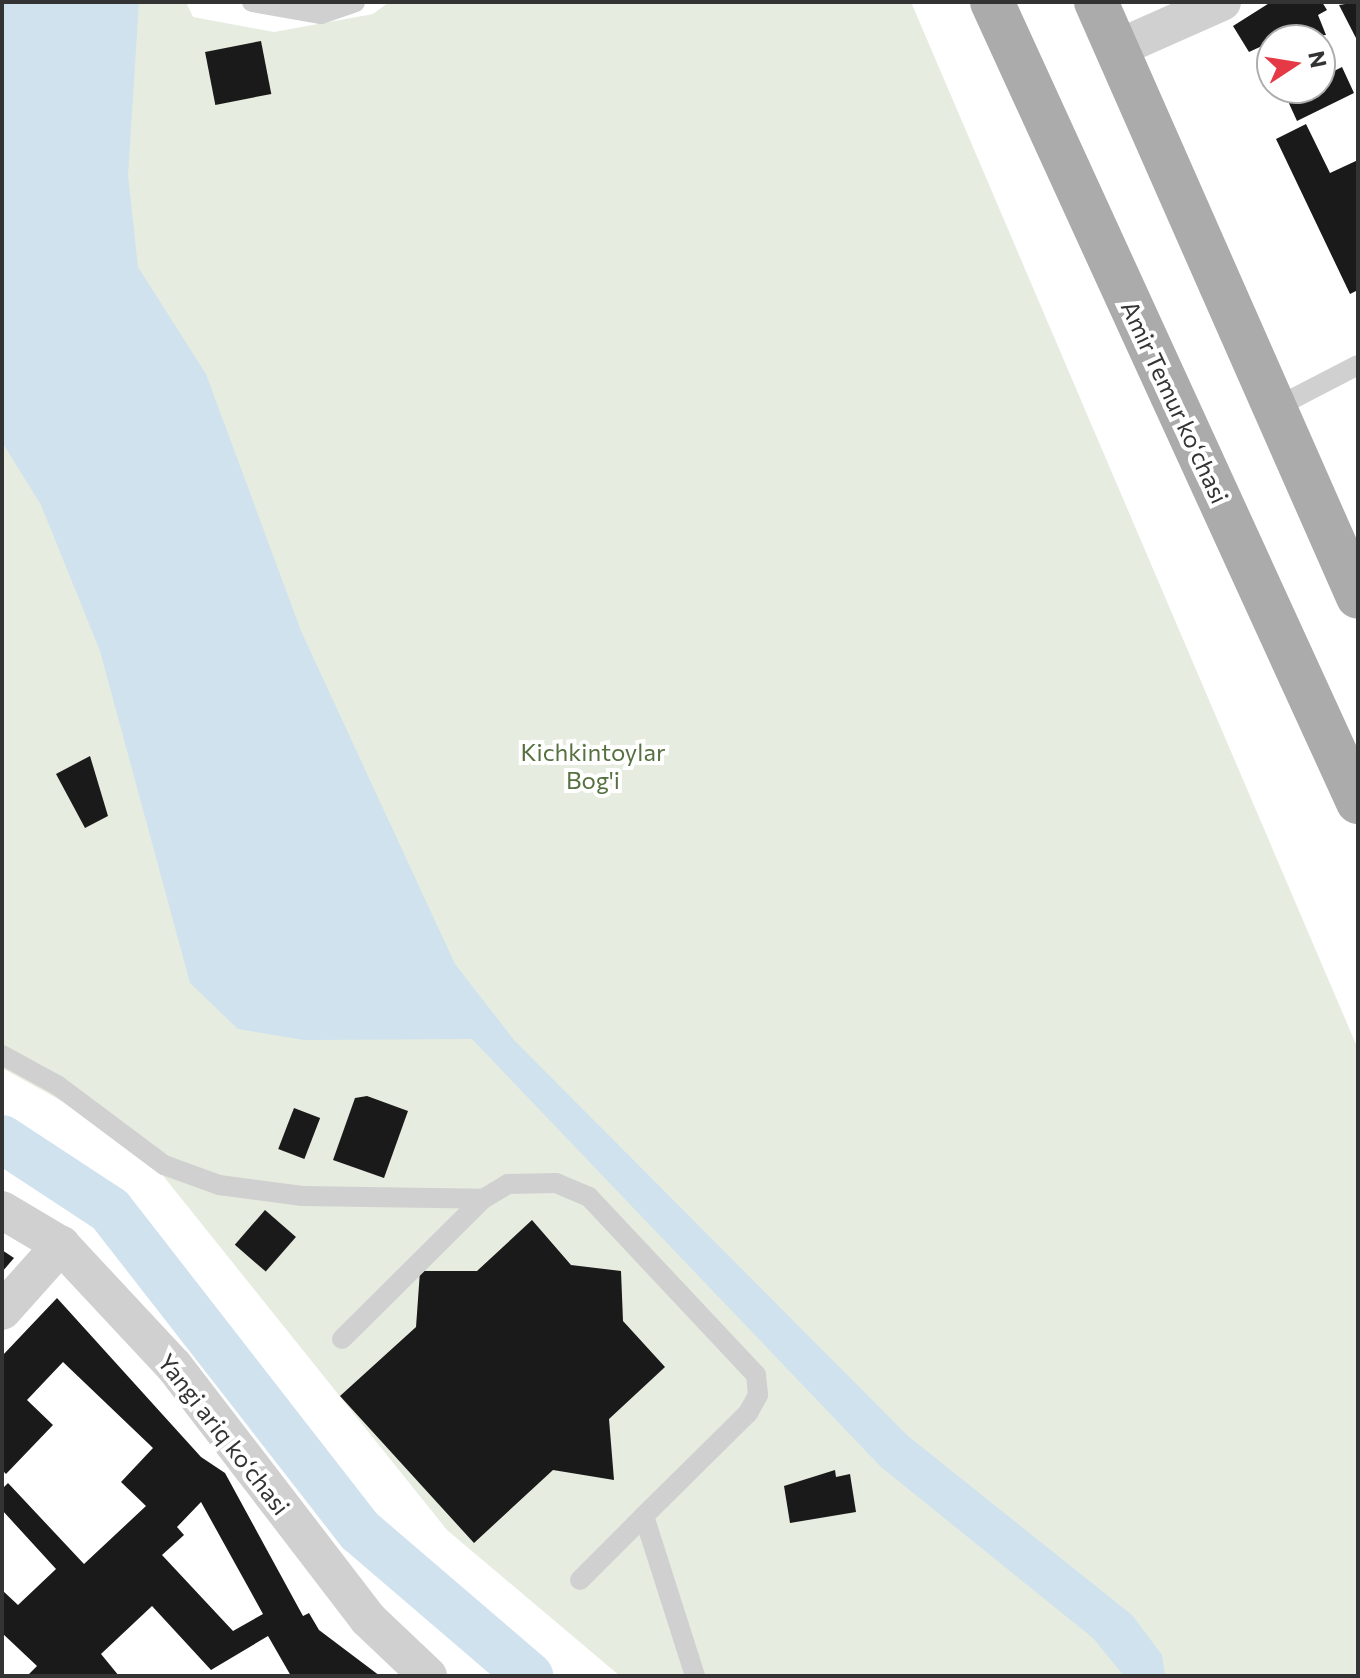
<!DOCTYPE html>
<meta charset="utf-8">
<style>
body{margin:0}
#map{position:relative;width:1360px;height:1678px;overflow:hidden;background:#fff;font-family:Commissioner,sans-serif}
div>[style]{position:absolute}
.green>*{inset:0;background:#e6ecdf}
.water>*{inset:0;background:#cfe2ee}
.canal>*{height:48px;margin:-24px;padding:0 24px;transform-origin:24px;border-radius:24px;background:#cfe2ee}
.building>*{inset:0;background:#1a1a1a;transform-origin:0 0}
.service>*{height:20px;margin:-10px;padding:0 10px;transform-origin:10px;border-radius:10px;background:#d0d0d0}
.minor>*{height:38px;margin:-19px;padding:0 19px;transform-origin:19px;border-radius:19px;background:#d0d0d0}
.primary>*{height:44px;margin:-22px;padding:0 22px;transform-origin:22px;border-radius:22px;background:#ababab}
span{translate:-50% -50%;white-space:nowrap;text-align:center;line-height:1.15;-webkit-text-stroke:8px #fff;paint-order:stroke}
.street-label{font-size:24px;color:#333}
.park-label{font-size:24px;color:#56703f}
.frame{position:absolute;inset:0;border:4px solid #333;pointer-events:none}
.north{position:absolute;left:1256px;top:24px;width:80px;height:80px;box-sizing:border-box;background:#fff;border:2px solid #adadad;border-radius:50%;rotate:78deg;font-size:22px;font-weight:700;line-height:32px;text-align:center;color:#333}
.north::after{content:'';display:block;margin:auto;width:28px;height:36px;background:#e63946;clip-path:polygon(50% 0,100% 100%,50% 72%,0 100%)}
</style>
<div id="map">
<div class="green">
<i style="clip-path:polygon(2px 2px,186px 2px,193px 17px,274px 32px,373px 14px,389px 2px,911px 2px,1358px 1049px,1358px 1676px,620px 1676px,447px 1530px,136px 1142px,2px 1068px)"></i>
</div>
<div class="water">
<i style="clip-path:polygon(2px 2px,139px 2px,128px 175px,138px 267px,206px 374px,301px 631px,455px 964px,514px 1040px,908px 1436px,1132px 1615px,1162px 1655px,1165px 1676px,1124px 1676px,1093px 1638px,881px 1467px,472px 1039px,304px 1040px,238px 1029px,190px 983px,100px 651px,41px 505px,2px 442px)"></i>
</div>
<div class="canal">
<i style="left:2px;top:1139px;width:129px;rotate:33.3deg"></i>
<i style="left:110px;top:1210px;width:407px;rotate:52.1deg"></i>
<i style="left:360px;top:1531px;width:223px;rotate:40.6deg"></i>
</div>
<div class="building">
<i style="clip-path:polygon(1271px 2px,1322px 2px,1327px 10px,1318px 15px,1326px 35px,1272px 40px,1272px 67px,1262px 46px,1249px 52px,1233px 26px)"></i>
<i style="clip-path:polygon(1358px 2px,1358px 42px,1339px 5px)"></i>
<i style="left:261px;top:41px;width:54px;height:57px;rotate:79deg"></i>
<i style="clip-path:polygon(1342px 67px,1354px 93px,1297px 121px,1282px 88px,1320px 88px,1320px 78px)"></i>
<i style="clip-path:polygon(1306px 124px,1330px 173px,1358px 160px,1358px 290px,1350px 294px,1276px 139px)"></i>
<i style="clip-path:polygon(90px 756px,108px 816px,85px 828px,56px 774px)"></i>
<i style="clip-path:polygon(367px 1096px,408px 1111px,384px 1178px,333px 1160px,355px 1098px)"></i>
<i style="left:294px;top:1108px;width:28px;height:44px;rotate:21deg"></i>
<i style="left:265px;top:1210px;width:41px;height:46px;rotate:41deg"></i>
<i style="clip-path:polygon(532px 1220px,571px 1265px,621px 1271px,623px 1321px,665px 1367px,609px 1419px,614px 1480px,553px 1470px,474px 1543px,340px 1396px,416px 1327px,420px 1271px,477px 1271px)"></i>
<i style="clip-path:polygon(2px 1250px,14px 1258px,2px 1272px)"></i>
<i style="clip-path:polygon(evenodd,57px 1298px,201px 1457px,225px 1473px,303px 1616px,309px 1613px,319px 1630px,380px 1676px,291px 1676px,268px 1636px,211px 1670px,152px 1606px,101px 1654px,119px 1676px,27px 1676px,37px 1666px,2px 1633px,2px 1590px,18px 1605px,56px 1569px,2px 1510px,2px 1489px,8px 1483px,84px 1564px,146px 1506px,121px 1482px,153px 1448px,63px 1362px,27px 1400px,53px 1425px,6px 1474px,2px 1470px,2px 1356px,57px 1298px,201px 1502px,263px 1614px,233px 1631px,162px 1555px,184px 1535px,177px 1527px,201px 1502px)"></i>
<i style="clip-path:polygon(835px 1470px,836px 1477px,850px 1474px,856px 1512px,790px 1523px,784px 1486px)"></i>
</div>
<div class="service">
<i style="left:252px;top:2px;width:70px;rotate:9.9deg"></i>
<i style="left:321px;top:14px;width:36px;rotate:-19deg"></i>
<i style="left:1275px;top:408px;width:93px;rotate:-27.4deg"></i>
<i style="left:2px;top:1055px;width:63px;rotate:28.6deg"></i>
<i style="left:57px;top:1085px;width:134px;rotate:36.8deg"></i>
<i style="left:164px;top:1165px;width:59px;rotate:20deg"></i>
<i style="left:219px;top:1185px;width:84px;rotate:7.5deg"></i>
<i style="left:302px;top:1196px;width:181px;rotate:0.9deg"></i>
<i style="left:483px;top:1199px;width:29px;rotate:-31deg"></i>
<i style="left:508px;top:1184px;width:48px;rotate:-1.2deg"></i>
<i style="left:556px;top:1183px;width:36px;rotate:23deg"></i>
<i style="left:589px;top:1197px;width:244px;rotate:46.8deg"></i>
<i style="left:756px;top:1375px;width:20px;rotate:84deg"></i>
<i style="left:758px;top:1395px;width:21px;rotate:119deg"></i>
<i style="left:748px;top:1413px;width:146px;rotate:135.3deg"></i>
<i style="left:644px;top:1516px;width:168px;rotate:72.3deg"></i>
<i style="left:342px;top:1339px;width:199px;rotate:-44.8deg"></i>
<i style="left:580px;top:1580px;width:91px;rotate:-45deg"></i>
</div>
<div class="minor">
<i style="left:1116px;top:49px;width:116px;rotate:-23.9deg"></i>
<i style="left:2px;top:1210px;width:69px;rotate:30.7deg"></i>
<i style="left:61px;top:1245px;width:166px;rotate:47deg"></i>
<i style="left:174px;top:1366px;width:319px;rotate:52.5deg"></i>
<i style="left:368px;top:1619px;width:83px;rotate:43.5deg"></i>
<i style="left:2px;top:1311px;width:89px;rotate:-48.2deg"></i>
</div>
<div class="primary">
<i style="left:992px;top:2px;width:880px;rotate:65.42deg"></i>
<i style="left:1096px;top:2px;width:650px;rotate:66.23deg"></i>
</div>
<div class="street-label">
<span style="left:1175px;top:402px;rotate:65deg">Amir Temur koʻchasi</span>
<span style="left:224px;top:1434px;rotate:52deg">Yangi ariq ko‘chasi</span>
</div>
<div class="park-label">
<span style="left:593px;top:766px">Kichkintoylar<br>Bog'i</span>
</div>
<div class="frame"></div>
<div class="north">N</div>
</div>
